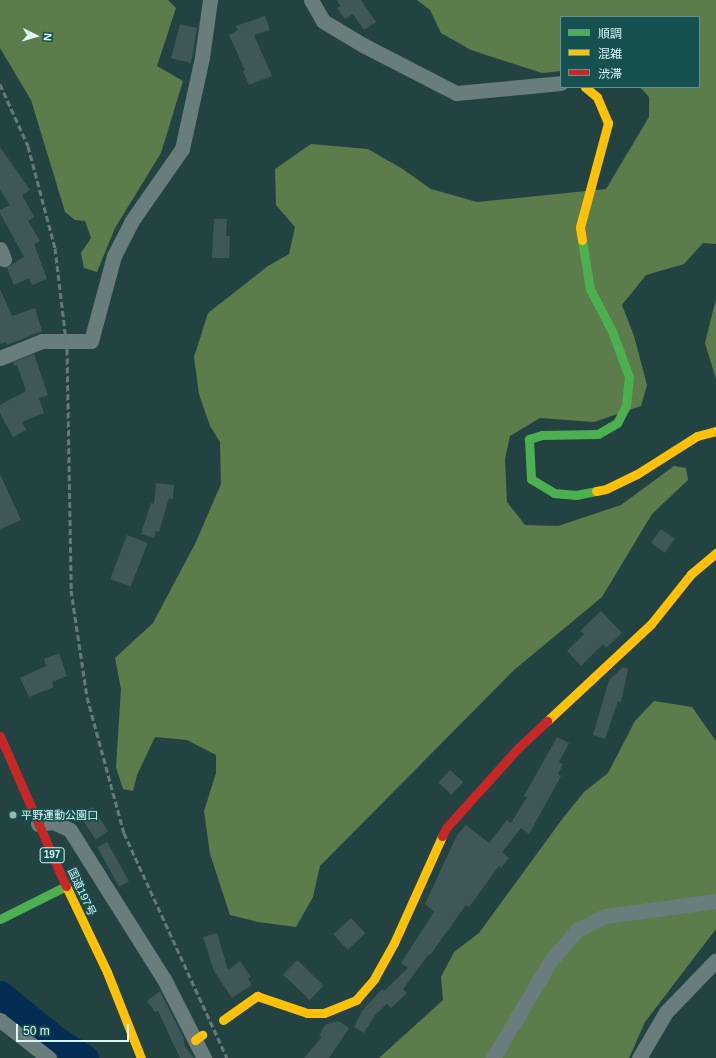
<!DOCTYPE html>
<meta charset="utf-8">
<style>
body{margin:0}
#map{position:relative;width:716px;height:1058px;overflow:hidden;background:#234342;font-family:Arial,"Noto Sans JP",sans-serif}
div>[style]{position:absolute}
.forest>*{inset:0;background:#5c7c4c}
.river>*{height:27px;margin:-13.5px;padding:0 13.5px;transform-origin:13.5px;border-radius:13.5px;background:#042d53}
.building>*{inset:0;background:#3f5857;transform-origin:0 0}
.street>*{height:15px;margin:-7.5px;padding:0 7.5px;transform-origin:7.5px;border-radius:7.5px;background:#687d7c}
.fast>*{height:9px;margin:-4.5px;padding:0 4.5px;transform-origin:4.5px;border-radius:4.5px;background:#4caf50}
.slow>*{height:9px;margin:-4.5px;padding:0 4.5px;transform-origin:4.5px;border-radius:4.5px;background:#ffc107}
.jam>*{height:9px;margin:-4.5px;padding:0 4.5px;transform-origin:4.5px;border-radius:4.5px;background:#c62828}
.rail>*{height:3px;margin-top:-1.5px;transform-origin:0;background:repeating-linear-gradient(90deg,#657b7a 0 6px,transparent 0 9px)}
.dots>*{width:11px;height:11px;translate:-50% -50%;box-sizing:border-box;border:2px solid #16504f;border-radius:50%}
span{translate:-50% -50%;white-space:nowrap;text-align:center;line-height:1.15;-webkit-text-stroke:3.5px #16504f;paint-order:stroke}
.shield-label span{padding:1px 3px;background:#16504f;border:1px solid;border-radius:3px;-webkit-text-stroke-width:0}
.shield-label{font-size:10px;color:#d9f5f4;font-weight:700}
.poi-label{font-size:11px;color:#d9f5f4}
.left{translate:0 -50%;text-align:left}
.street-label{font-size:11px;color:#d9f5f4}
.legend{position:absolute;left:560px;top:16px;width:140px;height:72px;box-sizing:border-box;background:#16504f;border:1px solid #649291;margin:0;padding:5px 7px;list-style:none;font-size:12px;color:#d9f5f4}
.legend li{display:flex;align-items:center;gap:8px;height:20px}
.legend b{width:20px;border:1px solid #649291}
.north{position:absolute;left:16px;top:16px;width:40px;height:40px;-webkit-text-stroke:3px #16504f;paint-order:stroke;rotate:95deg;font-size:11px;font-weight:700;line-height:16px;text-align:center;color:#d9f5f4}
.north::after{content:'';display:block;margin:auto;width:14px;height:18px;background:#d9f5f4;clip-path:polygon(50% 0,100% 100%,50% 72%,0 100%)}
.scale{position:absolute;left:16px;top:1024px;width:113px;height:18px;box-sizing:border-box;border:2px solid #d9f5f4;border-top:0;padding-left:5px;font-size:12px;line-height:14px;white-space:nowrap;color:#d9f5f4;-webkit-text-stroke:3px #16504f;paint-order:stroke}
</style>
<div id="map">
<div class="forest">
<i style="clip-path:polygon(0 0,168px 0,176px 8px,157px 66px,183px 81px,161px 153px,115px 228px,97px 272px,84px 268px,81px 253px,91px 238px,85px 221px,75px 220px,65px 212px,31px 100px,0 48px)"></i>
<i style="clip-path:polygon(417px 0,716px 0,716px 244px,703px 243px,684px 264px,646px 275px,622px 305px,634px 336px,647px 385px,641px 406px,594px 422px,540px 418px,510px 436px,505px 459px,507px 502px,525px 525px,558px 526px,621px 505px,674px 466px,686px 468px,688px 480px,652px 514px,602px 597px,514px 670px,320px 866px,313px 897px,296px 927px,258px 922px,230px 915px,210px 854px,204px 811px,216px 773px,216px 755px,187px 740px,155px 737px,137px 775px,133px 791px,123px 789px,116px 767px,121px 689px,115px 658px,153px 623px,196px 542px,221px 484px,220px 442px,210px 426px,199px 394px,194px 357px,208px 313px,268px 266px,289px 254px,295px 227px,276px 205px,275px 169px,311px 144px,368px 149px,401px 168px,431px 189px,477px 202px,606px 189px,649px 117px,649px 97px,640px 87px,699px 87px,699px 17px,561px 17px,561px 71px,542px 73px,471px 50px,441px 33px,430px 10px)"></i>
<i style="clip-path:polygon(716px 299px,716px 379px,705px 343px)"></i>
<i style="clip-path:polygon(654px 701px,692px 707px,716px 741px,716px 929px,645px 1022px,629px 1058px,379px 1058px,443px 1000px,441px 977px,454px 952px,479px 933px,563px 818px,584px 792px,608px 773px,635px 721px)"></i>
</div>
<div class="river">
<i style="left:0;top:994px;width:70px;rotate:39.2deg"></i>
<i style="left:54px;top:1038px;width:37px;rotate:33deg"></i>
</div>
<div class="building">
<i style="clip-path:polygon(337px 0,361px 0,376px 22px,364px 30px,353px 14px,345px 19px,337px 8px,340px 6px)"></i>
<i style="clip-path:polygon(265px 16px,270px 30px,254px 35px,272px 76px,249px 85px,243px 71px,245px 70px,229px 35px,238px 30px,236px 26px)"></i>
<i style="clip-path:polygon(180px 24px,197px 28px,191px 63px,171px 58px)"></i>
<i style="clip-path:polygon(0 147px,30px 190px,22px 195px,34px 217px,28px 221px,40px 241px,34px 244px,47px 279px,32px 285px,29px 278px,14px 285px,7px 268px,24px 257px,0 213px,0 210px,10px 205px,0 190px)"></i>
<i style="clip-path:polygon(214px 219px,227px 219px,226px 236px,230px 236px,229px 258px,212px 258px)"></i>
<i style="clip-path:polygon(0 289px,12px 316px,35px 308px,42px 331px,7px 345px,6px 342px,0 344px)"></i>
<i style="clip-path:polygon(34px 354px,48px 395px,39px 398px,44px 413px,22px 422px,26px 430px,13px 437px,0 413px,0 405px,26px 391px,17px 365px,14px 366px,13px 362px)"></i>
<i style="clip-path:polygon(0 474px,21px 520px,0 529px)"></i>
<i style="clip-path:polygon(156px 483px,174px 485px,173px 499px,169px 498px,159px 532px,156px 531px,154px 538px,141px 534px,151px 503px,154px 504px)"></i>
<i style="left:661px;top:529px;width:17px;height:17px;rotate:36deg"></i>
<i style="left:127px;top:535px;width:22px;height:47px;rotate:21deg"></i>
<i style="clip-path:polygon(601px 611px,622px 633px,606px 648px,603px 644px,581px 666px,567px 651px,584px 634px,580px 631px)"></i>
<i style="clip-path:polygon(59px 653px,67px 676px,52px 682px,54px 687px,29px 697px,20px 678px,46px 666px,44px 659px)"></i>
<i style="clip-path:polygon(623px 667px,628px 669px,621px 702px,618px 701px,605px 739px,593px 735px,609px 680px)"></i>
<i style="clip-path:polygon(557px 737px,569px 743px,559px 762px,563px 764px,558px 774px,561px 776px,529px 834px,521px 828px,502px 852px,509px 858px,501px 868px,499px 866px,469px 907px,466px 905px,430px 955px,429px 954px,403px 989px,407px 993px,391px 1008px,387px 1004px,375px 1015px,364px 1033px,354px 1027px,362px 1011px,382px 989px,384px 991px,408px 968px,401px 963px,434px 912px,425px 904px,457px 835px,466px 825px,489px 843px,507px 820px,511px 823px,527px 797px,524px 796px)"></i>
<i style="left:450px;top:770px;width:18px;height:17px;rotate:43deg"></i>
<i style="left:92px;top:807px;width:29px;height:15px;rotate:56deg"></i>
<i style="left:107px;top:842px;width:45px;height:11px;rotate:61deg"></i>
<i style="left:351px;top:918px;width:21px;height:24px;rotate:47deg"></i>
<i style="clip-path:polygon(217px 933px,228px 970px,240px 961px,251px 977px,248px 979px,252px 985px,232px 998px,214px 971px,203px 937px)"></i>
<i style="left:297px;top:960px;width:37px;height:20px;rotate:44deg"></i>
<i style="clip-path:polygon(160px 991px,183px 1037px,185px 1047px,194px 1058px,180px 1058px,158px 1011px,155px 1012px,147px 1001px)"></i>
<i style="clip-path:polygon(338px 1021px,349px 1028px,329px 1058px,304px 1058px,322px 1037px,319px 1036px,325px 1025px)"></i>
</div>
<div class="street">
<i style="left:311px;top:0;width:24px;rotate:60deg"></i>
<i style="left:323px;top:21px;width:47px;rotate:31deg"></i>
<i style="left:363px;top:45px;width:105px;rotate:27.3deg"></i>
<i style="left:456px;top:93px;width:105px;rotate:-5.4deg"></i>
<i style="left:0;top:249px;width:11px;rotate:68deg"></i>
<i style="left:0;top:358px;width:45px;rotate:-22deg"></i>
<i style="left:42px;top:341px;width:49px"></i>
<i style="left:91px;top:341px;width:88px;rotate:-74.9deg"></i>
<i style="left:114px;top:256px;width:38px;rotate:-63deg"></i>
<i style="left:131px;top:222px;width:89px;rotate:-55.1deg"></i>
<i style="left:182px;top:149px;width:94px;rotate:-77.7deg"></i>
<i style="left:202px;top:57px;width:58px;rotate:-82deg"></i>
<i style="left:38px;top:824px;width:15px;rotate:-8deg"></i>
<i style="left:53px;top:822px;width:19px;rotate:25deg"></i>
<i style="left:70px;top:830px;width:176px;rotate:57.8deg"></i>
<i style="left:164px;top:979px;width:89px;rotate:63.1deg"></i>
<i style="left:0;top:1020px;width:62px;rotate:37.8deg"></i>
<i style="left:493px;top:1058px;width:114px;rotate:-59.4deg"></i>
<i style="left:551px;top:960px;width:40px;rotate:-49deg"></i>
<i style="left:577px;top:930px;width:31px;rotate:-27deg"></i>
<i style="left:605px;top:916px;width:112px;rotate:-7.7deg"></i>
<i style="left:639px;top:1058px;width:53px;rotate:-59.6deg"></i>
<i style="left:666px;top:1012px;width:72px;rotate:-46.1deg"></i>
</div>
<div class="fast">
<i style="left:582px;top:240px;width:50px;rotate:80.7deg"></i>
<i style="left:590px;top:289px;width:47px;rotate:62.4deg"></i>
<i style="left:612px;top:331px;width:49px;rotate:69.7deg"></i>
<i style="left:629px;top:377px;width:29px;rotate:96deg"></i>
<i style="left:626px;top:406px;width:19px;rotate:118deg"></i>
<i style="left:617px;top:423px;width:22px;rotate:150deg"></i>
<i style="left:598px;top:434px;width:56px;rotate:179deg"></i>
<i style="left:542px;top:435px;width:14px;rotate:163deg"></i>
<i style="left:529px;top:439px;width:40px;rotate:87.1deg"></i>
<i style="left:531px;top:479px;width:27px;rotate:31deg"></i>
<i style="left:554px;top:493px;width:22px;rotate:5deg"></i>
<i style="left:576px;top:495px;width:20px;rotate:-11deg"></i>
<i style="left:0;top:919px;width:74px;rotate:-26.6deg"></i>
</div>
<div class="slow">
<i style="left:582px;top:240px;width:13px;rotate:-99deg"></i>
<i style="left:580px;top:227px;width:108px;rotate:-74.9deg"></i>
<i style="left:608px;top:123px;width:28px;rotate:-113deg"></i>
<i style="left:597px;top:97px;width:16px;rotate:-140deg"></i>
<i style="left:596px;top:491px;width:10px;rotate:-11deg"></i>
<i style="left:606px;top:489px;width:34px;rotate:-26deg"></i>
<i style="left:637px;top:474px;width:71px;rotate:-32.3deg"></i>
<i style="left:697px;top:436px;width:20px;rotate:-15deg"></i>
<i style="left:547px;top:721px;width:142px;rotate:-43deg"></i>
<i style="left:651px;top:624px;width:64px;rotate:-51.3deg"></i>
<i style="left:691px;top:574px;width:33px;rotate:-40deg"></i>
<i style="left:66px;top:886px;width:95px;rotate:64.5deg"></i>
<i style="left:107px;top:972px;width:92px;rotate:68.4deg"></i>
<i style="left:223px;top:1020px;width:42px;rotate:-35.2deg"></i>
<i style="left:257px;top:996px;width:53px;rotate:18.8deg"></i>
<i style="left:307px;top:1013px;width:17px"></i>
<i style="left:324px;top:1013px;width:35px;rotate:-22deg"></i>
<i style="left:356px;top:1000px;width:28px;rotate:-49deg"></i>
<i style="left:374px;top:979px;width:41px;rotate:-60.9deg"></i>
<i style="left:394px;top:943px;width:117px;rotate:-65.8deg"></i>
<i style="left:195px;top:1040px;width:9px;rotate:-36deg"></i>
</div>
<div class="jam">
<i style="left:0;top:736px;width:164px;rotate:66.3deg"></i>
<i style="left:442px;top:836px;width:9px;rotate:-63deg"></i>
<i style="left:446px;top:828px;width:108px;rotate:-48deg"></i>
<i style="left:518px;top:748px;width:40px;rotate:-43deg"></i>
</div>
<div class="rail">
<i style="left:0;top:84px;width:68px;rotate:65.7deg"></i>
<i style="left:28px;top:146px;width:106px;rotate:75.2deg"></i>
<i style="left:55px;top:248px;width:102px;rotate:83.2deg"></i>
<i style="left:67px;top:349px;width:241px;rotate:89deg"></i>
<i style="left:71px;top:590px;width:108px;rotate:81.5deg"></i>
<i style="left:87px;top:697px;width:141px;rotate:74.8deg"></i>
<i style="left:124px;top:833px;width:247px;rotate:65.4deg"></i>
</div>
<div class="dots">
<i style="left:13px;top:815px;background:#99b7b6"></i>
</div>
<div class="shield-label">
<span style="left:52px;top:855px">197</span>
</div>
<div class="poi-label">
<span class="left" style="left:21px;top:815px">平野運動公園口</span>
</div>
<div class="street-label">
<span style="left:82px;top:892px;rotate:65deg">国道197号</span>
</div>
<ul class="legend">
<li><b style="height:5px;background:#4caf50"></b>順調</li>
<li><b style="height:5px;background:#ffc107"></b>混雑</li>
<li><b style="height:5px;background:#c62828"></b>渋滞</li>
</ul>
<div class="north">N</div>
<div class="scale">50 m</div>
</div>
